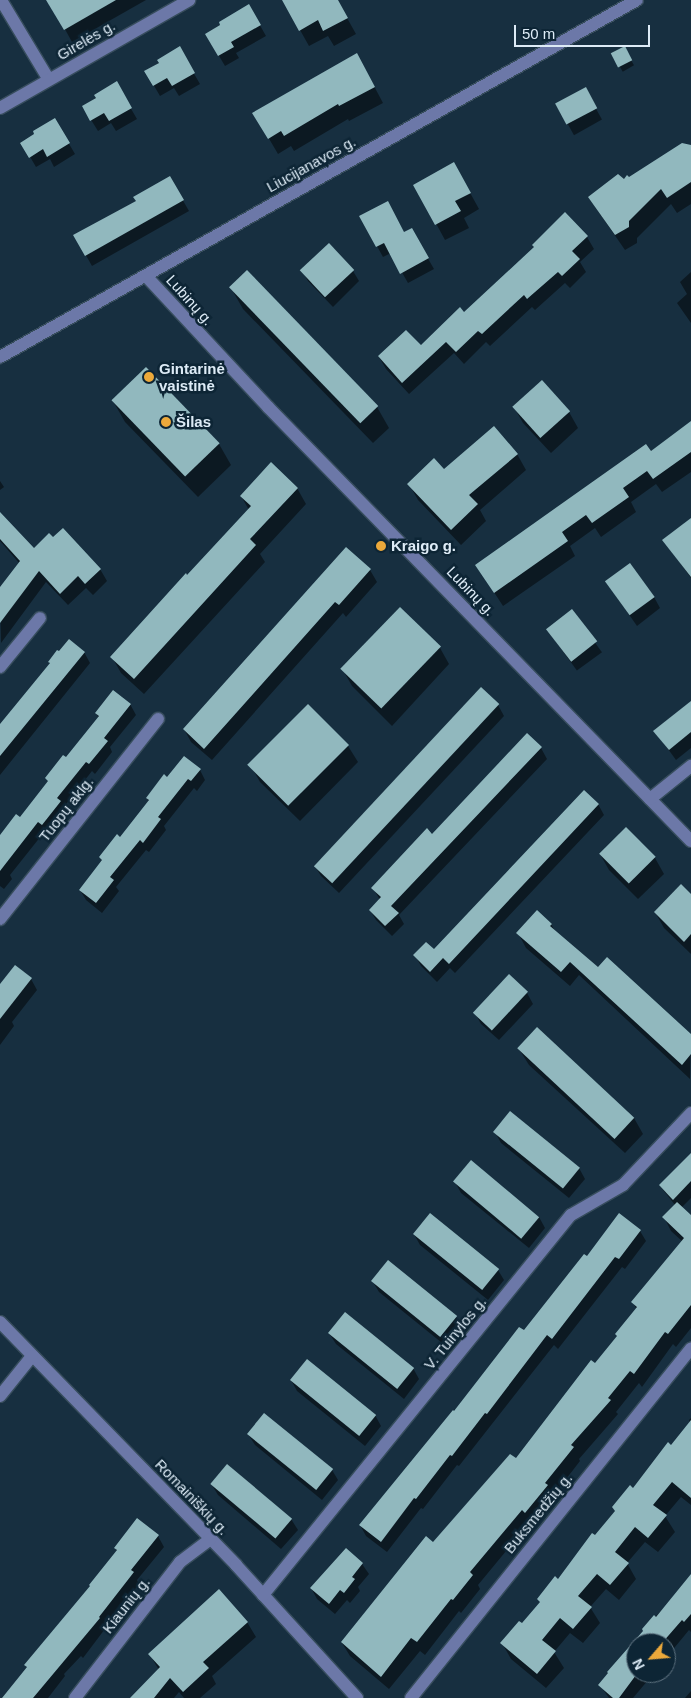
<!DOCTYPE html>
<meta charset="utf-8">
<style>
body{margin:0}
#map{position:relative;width:691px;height:1698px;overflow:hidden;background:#172f40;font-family:Helvetica,sans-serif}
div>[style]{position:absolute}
.shadow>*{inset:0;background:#0007;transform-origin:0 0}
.building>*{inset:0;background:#91b8be;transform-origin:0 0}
.roads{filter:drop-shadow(1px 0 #374d5d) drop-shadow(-1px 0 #374d5d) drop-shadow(0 1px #374d5d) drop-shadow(0 -1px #374d5d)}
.minor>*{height:12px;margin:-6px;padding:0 6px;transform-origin:6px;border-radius:6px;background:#6c78a8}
.dots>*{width:14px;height:14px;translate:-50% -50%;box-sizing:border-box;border:2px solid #0d2535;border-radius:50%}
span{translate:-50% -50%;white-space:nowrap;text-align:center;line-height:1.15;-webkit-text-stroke:5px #0d2535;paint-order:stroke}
.street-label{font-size:15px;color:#ddebf6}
.poi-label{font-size:15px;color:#ddebf6;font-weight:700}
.left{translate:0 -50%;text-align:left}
.north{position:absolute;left:626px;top:1633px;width:50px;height:50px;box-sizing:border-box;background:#0d2535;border:1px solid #607482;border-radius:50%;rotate:243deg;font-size:14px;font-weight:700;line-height:20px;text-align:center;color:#ddebf6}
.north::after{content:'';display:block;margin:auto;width:18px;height:22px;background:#eca93b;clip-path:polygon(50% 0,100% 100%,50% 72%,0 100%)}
.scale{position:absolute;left:514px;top:25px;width:136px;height:22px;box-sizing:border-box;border:2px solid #ddebf6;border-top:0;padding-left:6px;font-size:15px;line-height:18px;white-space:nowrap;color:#ddebf6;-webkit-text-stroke:4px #0d2535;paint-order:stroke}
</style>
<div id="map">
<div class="shadow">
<i style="clip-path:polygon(49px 0,146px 0,72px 42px)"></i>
<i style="clip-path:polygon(292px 0,337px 0,356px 34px,334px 46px,328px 36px,309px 46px,300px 30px)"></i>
<i style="clip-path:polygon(249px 6px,266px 36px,236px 53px,239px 58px,225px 66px,206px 34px)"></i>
<i style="clip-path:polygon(179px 48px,200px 84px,179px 96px,174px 88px,160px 96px,146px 72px)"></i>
<i style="left:624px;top:48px;width:20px;height:13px;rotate:60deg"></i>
<i style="clip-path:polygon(366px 71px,383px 103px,349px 121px,348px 119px,294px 151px,291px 146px,278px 154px,254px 113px)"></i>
<i style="clip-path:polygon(116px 83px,137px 119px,116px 131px,111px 123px,98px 131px,83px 107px)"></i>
<i style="left:585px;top:89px;width:35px;height:32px;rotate:61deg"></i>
<i style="clip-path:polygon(55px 120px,75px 154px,54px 167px,50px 159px,36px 167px,22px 143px)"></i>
<i style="clip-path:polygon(691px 146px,691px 204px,677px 213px,671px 204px,637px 238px,637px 243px,625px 250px,589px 198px)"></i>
<i style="clip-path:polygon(170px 178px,189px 211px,92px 266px,75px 236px,137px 202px)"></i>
<i style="clip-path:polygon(463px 180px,479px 209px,464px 218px,469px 228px,445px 240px,415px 185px)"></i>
<i style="clip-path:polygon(565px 214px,587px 237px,594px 249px,580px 262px,586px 272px,570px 288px,565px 283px,535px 310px,532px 307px,490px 346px,486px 342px,464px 364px,454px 353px,409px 394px,386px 369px,379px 357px,421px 347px,464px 314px,535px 248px)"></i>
<i style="clip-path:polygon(361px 217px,404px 233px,411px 229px,434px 269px,408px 283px,391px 253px,383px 257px)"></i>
<i style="clip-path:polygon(302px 270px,353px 271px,359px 281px,333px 307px,308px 281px)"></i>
<i style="clip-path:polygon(247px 272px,377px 407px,389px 428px,373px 443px,243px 309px,231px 288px)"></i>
<i style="clip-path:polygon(691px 272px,691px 323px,677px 303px,687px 294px,680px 282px)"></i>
<i style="clip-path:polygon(146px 369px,219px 444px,231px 465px,198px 497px,125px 422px,113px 401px)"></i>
<i style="clip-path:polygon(514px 407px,569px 412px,578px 428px,551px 453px,523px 423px)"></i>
<i style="clip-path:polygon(691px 423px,691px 472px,662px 492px,656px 484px,631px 502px,636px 512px,601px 537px,595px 528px,570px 546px,575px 556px,503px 606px,477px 566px,650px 452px)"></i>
<i style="clip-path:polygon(517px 454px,526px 470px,480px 510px,486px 521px,461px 545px,418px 500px,409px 484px,444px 471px)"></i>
<i style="clip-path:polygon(0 481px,4px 487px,0 490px)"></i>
<i style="clip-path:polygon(297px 488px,306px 504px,260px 554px,265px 562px,144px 694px,121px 673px,112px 657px,249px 510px,241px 496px)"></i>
<i style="clip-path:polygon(0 525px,34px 550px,100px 569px,107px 581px,93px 595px,86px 588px,68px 605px,46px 582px,1px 643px,0 594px,20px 564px,0 541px)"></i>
<i style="clip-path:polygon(691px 525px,691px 578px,664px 540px)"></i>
<i style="clip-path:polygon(346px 548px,370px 570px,377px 582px,346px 617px,343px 613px,212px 760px,191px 742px,184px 729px)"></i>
<i style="clip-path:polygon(607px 583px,654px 597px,660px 608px,637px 626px)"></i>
<i style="left:572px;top:611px;width:51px;height:31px;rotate:54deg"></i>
<i style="clip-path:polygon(440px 648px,449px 664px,392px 726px,352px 686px,343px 670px)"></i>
<i style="clip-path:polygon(84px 652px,90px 663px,0 775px,0 726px,50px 664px,49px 662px)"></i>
<i style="clip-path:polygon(481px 688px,498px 705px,504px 716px,339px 893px,321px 876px,315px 866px)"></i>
<i style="clip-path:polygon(691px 702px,691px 748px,676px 760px,655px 731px)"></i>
<i style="clip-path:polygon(130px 704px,136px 715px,110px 747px,112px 752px,95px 774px,92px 771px,63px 808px,66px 812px,48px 834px,45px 831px,10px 875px,12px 879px,4px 889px,0 886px,0 837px,20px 819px,99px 718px,96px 713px)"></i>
<i style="clip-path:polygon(308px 706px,348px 746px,358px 762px,300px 821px,260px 782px,251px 766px)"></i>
<i style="clip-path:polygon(541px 748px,547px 759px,399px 915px,404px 924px,392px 936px,376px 920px,370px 910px,380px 900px,373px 888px,432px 835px)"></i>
<i style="clip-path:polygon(200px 770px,205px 780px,197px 791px,194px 788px,164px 826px,166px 830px,149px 852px,146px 850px,116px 887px,119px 891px,102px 913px,86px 900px,80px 890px,103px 861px,100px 857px,121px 838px,149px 802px,147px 798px)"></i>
<i style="clip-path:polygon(598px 804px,604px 815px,455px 973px,450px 968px,437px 982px,421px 966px,415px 955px,434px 950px)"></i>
<i style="clip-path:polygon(600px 854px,655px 858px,664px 874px,638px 899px,609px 870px)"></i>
<i style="clip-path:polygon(691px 896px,691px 954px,664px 928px,655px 912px)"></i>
<i style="clip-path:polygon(551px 924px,556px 933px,598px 969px,691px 1036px,690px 1079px,579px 975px,570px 986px,526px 948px,518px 933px)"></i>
<i style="clip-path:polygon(15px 967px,31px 979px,37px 990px,12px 1022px,14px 1026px,0 1045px,0 986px)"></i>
<i style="clip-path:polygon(527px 993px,533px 1004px,499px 1040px,481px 1024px,475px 1013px)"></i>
<i style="clip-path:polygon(519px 1049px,634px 1118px,643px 1134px,625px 1153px,529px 1065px)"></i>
<i style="clip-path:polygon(495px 1132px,579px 1168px,585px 1179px,569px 1198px,501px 1143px)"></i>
<i style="clip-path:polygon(691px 1154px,691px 1198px,681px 1208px,691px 1218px,691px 1328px,676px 1347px,673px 1344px,642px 1387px,639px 1383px,616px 1412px,618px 1414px,579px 1459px,580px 1461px,553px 1496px,555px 1499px,533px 1525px,530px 1522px,478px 1585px,480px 1589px,461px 1613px,459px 1611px,425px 1655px,420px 1651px,389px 1689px,350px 1656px,342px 1643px,516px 1460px,618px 1337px,637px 1310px,633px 1302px,683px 1242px,671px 1231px,664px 1217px,675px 1205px,660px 1186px)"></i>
<i style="clip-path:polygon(455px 1182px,539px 1217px,545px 1228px,529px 1248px,461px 1193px)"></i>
<i style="clip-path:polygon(640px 1231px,646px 1241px,625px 1269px,622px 1267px,558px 1349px,554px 1345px,459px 1466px,457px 1465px,423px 1509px,421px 1508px,387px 1552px,366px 1536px,360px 1525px,587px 1258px)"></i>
<i style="clip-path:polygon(414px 1234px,498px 1270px,504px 1280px,488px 1300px,420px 1245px)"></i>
<i style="clip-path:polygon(388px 1262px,456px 1317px,463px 1328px,447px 1347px,379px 1292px,373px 1282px)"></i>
<i style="clip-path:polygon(329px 1333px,413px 1368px,419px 1379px,404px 1399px,336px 1344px)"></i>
<i style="clip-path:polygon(291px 1380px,375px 1415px,381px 1426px,365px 1446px,297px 1391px)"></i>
<i style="clip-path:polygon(691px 1418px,691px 1505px,681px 1497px,665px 1516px,675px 1532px,658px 1552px,645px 1542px,627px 1563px,636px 1579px,619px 1600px,606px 1589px,590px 1607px,600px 1623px,583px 1643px,570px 1633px,554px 1652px,564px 1668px,546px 1688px,511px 1659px,502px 1643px,522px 1625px,541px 1603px,538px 1599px,558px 1580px,616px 1512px,613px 1508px,633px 1489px,672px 1446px,690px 1423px,689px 1420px)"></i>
<i style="clip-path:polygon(248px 1434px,332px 1470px,338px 1480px,322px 1500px,255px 1445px)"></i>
<i style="clip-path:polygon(228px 1465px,291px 1519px,298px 1530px,281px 1549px,218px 1495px,212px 1485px)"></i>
<i style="clip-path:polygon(158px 1536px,164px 1547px,137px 1580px,139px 1584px,83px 1658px,81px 1656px,64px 1674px,65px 1676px,48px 1698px,4px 1698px,91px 1587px,117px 1551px,115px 1548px)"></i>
<i style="clip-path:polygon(362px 1564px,369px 1574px,358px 1587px,360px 1591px,350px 1603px,347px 1600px,335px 1614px,317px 1599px,311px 1588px)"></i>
<i style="clip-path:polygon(691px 1575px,691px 1632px,689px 1630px,666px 1658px,666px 1643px,636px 1643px,636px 1673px,654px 1673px,633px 1698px,609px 1698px,600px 1685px,644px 1631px,643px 1629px,677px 1595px)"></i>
<i style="clip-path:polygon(247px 1622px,256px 1637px,212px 1676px,216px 1684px,200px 1698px,184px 1698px,179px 1692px,174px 1698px,131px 1698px,159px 1670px,150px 1655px)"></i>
<i style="clip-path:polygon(691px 1691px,691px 1698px,685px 1698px)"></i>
</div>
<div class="building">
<i style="clip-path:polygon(46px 0,116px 0,64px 30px)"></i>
<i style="clip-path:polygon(282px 0,338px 0,348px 18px,323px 31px,318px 20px,299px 31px)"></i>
<i style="clip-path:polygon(249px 4px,261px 25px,231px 42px,234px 47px,218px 56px,205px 34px,220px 25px,219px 22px)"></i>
<i style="clip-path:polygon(180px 46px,195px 73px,172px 86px,167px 78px,153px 86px,144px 71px,159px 63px,157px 60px)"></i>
<i style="left:625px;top:46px;width:16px;height:16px;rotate:63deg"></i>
<i style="clip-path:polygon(357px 53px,375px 87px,339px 106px,338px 104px,284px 136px,281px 131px,268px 139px,252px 113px)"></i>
<i style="clip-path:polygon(117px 81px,132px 108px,109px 121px,104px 113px,90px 121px,82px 106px,96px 98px,94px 95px)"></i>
<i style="left:586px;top:87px;width:24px;height:35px;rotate:62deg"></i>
<i style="clip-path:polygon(55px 118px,70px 143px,47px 157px,43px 149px,29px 158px,20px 143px,34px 134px,33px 131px)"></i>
<i style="clip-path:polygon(682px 143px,691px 145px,691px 182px,667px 198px,661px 189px,629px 221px,629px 227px,615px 235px,588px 197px,618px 174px,624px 179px,627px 175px,629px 177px)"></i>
<i style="clip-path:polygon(454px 162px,471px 193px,455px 201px,461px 211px,435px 225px,413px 185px)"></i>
<i style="clip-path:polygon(170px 176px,184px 200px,85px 256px,73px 235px,136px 201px,133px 197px)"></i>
<i style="clip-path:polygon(388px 201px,404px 232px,412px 228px,429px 258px,400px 274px,384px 243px,376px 247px,359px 216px)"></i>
<i style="clip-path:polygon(565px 212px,588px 236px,572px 251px,580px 259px,562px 276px,558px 272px,527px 299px,524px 295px,482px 334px,478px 331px,456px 352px,446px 342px,402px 383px,378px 356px,406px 330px,421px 345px,460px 307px,464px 312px,534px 247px,532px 245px)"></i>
<i style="left:329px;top:243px;width:37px;height:40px;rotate:47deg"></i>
<i style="left:247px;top:270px;width:189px;height:25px;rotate:46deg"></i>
<i style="left:146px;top:367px;width:106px;height:48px;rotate:46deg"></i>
<i style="left:542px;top:380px;width:42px;height:40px;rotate:48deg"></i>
<i style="clip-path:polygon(691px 421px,691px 452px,653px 479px,647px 471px,623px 488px,629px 497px,592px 523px,586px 515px,562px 532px,568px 541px,494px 593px,475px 565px,646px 444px,651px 451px)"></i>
<i style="clip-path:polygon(494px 426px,518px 454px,469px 495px,478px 504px,451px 530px,407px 484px,434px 458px,444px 469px)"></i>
<i style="clip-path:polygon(271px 462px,298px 488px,250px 539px,256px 545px,134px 679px,110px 657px,186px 573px,187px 575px,251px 506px,240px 496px)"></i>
<i style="clip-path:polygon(0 512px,34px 548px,49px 533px,53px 537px,63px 528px,101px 569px,85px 584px,78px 576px,60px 594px,39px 571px,0 623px,0 587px,20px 561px,0 539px)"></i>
<i style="clip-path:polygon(691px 518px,691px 577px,662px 540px)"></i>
<i style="clip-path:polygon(346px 547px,371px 569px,339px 605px,335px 602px,204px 749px,183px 729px)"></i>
<i style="left:630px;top:563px;width:42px;height:31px;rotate:54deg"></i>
<i style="left:400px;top:607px;width:57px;height:86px;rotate:44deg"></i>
<i style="left:572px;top:609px;width:41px;height:33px;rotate:52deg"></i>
<i style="clip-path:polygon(69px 639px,85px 652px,0 756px,0 724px,50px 663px,48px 662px,57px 650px,59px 651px)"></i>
<i style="left:481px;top:687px;width:25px;height:245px;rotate:43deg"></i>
<i style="clip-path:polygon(113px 690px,131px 704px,104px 738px,108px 741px,89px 764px,86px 762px,57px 798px,61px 801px,42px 825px,38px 822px,0 871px,0 835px,16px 814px,20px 817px,48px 781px,45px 778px,63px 755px,66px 757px,99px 716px,95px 713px)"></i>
<i style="clip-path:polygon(691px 701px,691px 732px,669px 750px,653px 731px)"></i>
<i style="left:308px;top:704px;width:58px;height:86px;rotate:45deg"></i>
<i style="clip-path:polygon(527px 733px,542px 747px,391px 906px,399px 913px,385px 926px,369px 910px,381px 897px,371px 888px,427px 828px,432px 834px)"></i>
<i style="clip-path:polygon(184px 756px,201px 769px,191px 781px,188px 779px,158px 817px,161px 819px,143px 843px,140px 840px,110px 877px,114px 880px,96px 903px,79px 890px,102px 860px,99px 857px,117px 834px,120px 837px,149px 800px,146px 798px,164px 774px,167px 777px)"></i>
<i style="clip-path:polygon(584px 790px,599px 804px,449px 964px,443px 958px,430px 972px,413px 955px,426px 942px,434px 949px)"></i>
<i style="left:626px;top:827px;width:42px;height:38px;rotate:45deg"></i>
<i style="clip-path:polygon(681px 884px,691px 894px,691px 934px,684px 942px,654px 912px)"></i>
<i style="clip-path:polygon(537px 910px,552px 924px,550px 926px,598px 967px,607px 957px,691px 1034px,691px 1054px,682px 1065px,570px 962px,561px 972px,516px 933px)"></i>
<i style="clip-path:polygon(15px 965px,32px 978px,0 1019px,0 984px)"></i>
<i style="left:509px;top:974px;width:26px;height:53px;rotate:43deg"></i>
<i style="left:537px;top:1027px;width:133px;height:29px;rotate:43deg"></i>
<i style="left:510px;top:1111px;width:90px;height:27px;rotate:39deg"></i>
<i style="clip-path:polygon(691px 1153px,691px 1181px,673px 1200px,659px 1185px)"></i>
<i style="left:471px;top:1160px;width:89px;height:28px;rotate:40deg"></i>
<i style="clip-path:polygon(677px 1202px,691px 1215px,691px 1305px,668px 1334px,665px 1332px,634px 1374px,630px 1371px,608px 1398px,611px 1400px,571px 1445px,574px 1447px,545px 1483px,548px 1485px,525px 1513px,522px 1510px,470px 1572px,473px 1575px,453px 1600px,451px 1599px,417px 1642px,411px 1638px,381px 1677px,341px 1642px,426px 1536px,433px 1542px,510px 1454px,516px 1458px,591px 1360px,595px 1363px,617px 1336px,615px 1334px,637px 1307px,631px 1302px,684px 1238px,662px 1217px)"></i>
<i style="left:430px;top:1213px;width:89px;height:27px;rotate:39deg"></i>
<i style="clip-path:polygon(619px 1213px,641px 1230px,619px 1259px,615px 1257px,552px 1339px,547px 1335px,487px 1414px,485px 1413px,452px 1456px,450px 1455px,416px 1499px,414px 1498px,381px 1542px,359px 1525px,453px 1410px,454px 1411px,519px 1327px,524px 1330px,584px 1254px,587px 1256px)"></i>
<i style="left:388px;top:1260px;width:89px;height:27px;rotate:39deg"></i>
<i style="left:345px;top:1312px;width:89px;height:27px;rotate:39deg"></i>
<i style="left:307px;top:1359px;width:89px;height:27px;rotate:39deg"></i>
<i style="left:264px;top:1413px;width:89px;height:27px;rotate:39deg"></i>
<i style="clip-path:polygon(691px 1420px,691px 1498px,672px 1482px,653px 1505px,667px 1515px,648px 1538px,635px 1527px,615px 1552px,629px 1563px,610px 1585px,597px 1574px,578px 1596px,592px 1607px,573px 1629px,560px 1618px,542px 1640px,556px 1651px,537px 1674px,500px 1643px,519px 1621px,522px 1623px,540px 1602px,537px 1599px,555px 1576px,558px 1579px,592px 1533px,595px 1535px,615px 1511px,612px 1507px,630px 1485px,633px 1488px,668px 1442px,671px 1445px)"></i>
<i style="left:227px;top:1464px;width:85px;height:26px;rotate:40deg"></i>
<i style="clip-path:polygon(137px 1518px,159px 1535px,131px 1570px,134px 1572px,99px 1617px,100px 1618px,33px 1698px,2px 1698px,27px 1667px,24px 1665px,90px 1586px,89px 1585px,117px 1550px,114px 1548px)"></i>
<i style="clip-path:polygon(346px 1548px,363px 1563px,352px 1577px,355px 1579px,344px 1593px,340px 1590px,329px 1604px,310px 1588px)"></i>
<i style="clip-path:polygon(691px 1574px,691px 1614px,684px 1622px,682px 1620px,662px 1643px,636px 1643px,636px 1675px,619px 1698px,613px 1698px,598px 1685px,608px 1673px,607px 1672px,643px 1631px,642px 1629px,654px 1615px,656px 1617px)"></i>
<i style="clip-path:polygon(219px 1589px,248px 1622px,203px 1662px,209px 1668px,183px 1692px,170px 1678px,154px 1698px,130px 1698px,160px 1667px,148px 1654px)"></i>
</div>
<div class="roads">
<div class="minor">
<i style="left:1px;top:0;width:93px;rotate:59deg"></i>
<i style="left:0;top:108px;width:218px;rotate:-29.7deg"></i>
<i style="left:146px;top:276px;width:179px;rotate:47deg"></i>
<i style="left:268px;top:407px;width:606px;rotate:45.74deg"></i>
<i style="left:0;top:357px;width:730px;rotate:-29.27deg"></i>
<i style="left:0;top:667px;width:63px;rotate:-50.8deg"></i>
<i style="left:650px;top:799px;width:53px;rotate:-38.8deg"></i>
<i style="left:0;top:919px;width:255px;rotate:-51.7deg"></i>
<i style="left:0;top:1322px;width:339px;rotate:45.8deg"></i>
<i style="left:236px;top:1565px;width:180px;rotate:47.7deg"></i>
<i style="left:0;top:1396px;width:51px;rotate:-51.3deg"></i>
<i style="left:263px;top:1595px;width:489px;rotate:-51deg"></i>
<i style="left:571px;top:1215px;width:60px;rotate:-30deg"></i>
<i style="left:623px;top:1185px;width:99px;rotate:-46.6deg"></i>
<i style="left:75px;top:1698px;width:172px;rotate:-52.3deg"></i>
<i style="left:180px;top:1562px;width:38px;rotate:-37deg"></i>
<i style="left:411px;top:1698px;width:448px;rotate:-51.3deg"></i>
</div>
</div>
<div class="dots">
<i style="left:149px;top:377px;background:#eca93b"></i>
<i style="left:166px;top:422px;background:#eca93b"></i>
<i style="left:381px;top:546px;background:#eca93b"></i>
</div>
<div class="street-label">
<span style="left:86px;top:40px;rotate:-30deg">Girelės g.</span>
<span style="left:311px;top:164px;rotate:-29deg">Liucijanavos g.</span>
<span style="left:190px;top:300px;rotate:48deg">Lubinų g.</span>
<span style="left:471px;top:591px;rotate:46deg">Lubinų g.</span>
<span style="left:66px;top:809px;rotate:-52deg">Tuopų aklg.</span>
<span style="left:455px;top:1333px;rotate:-51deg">V. Tuinylos g.</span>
<span style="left:192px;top:1497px;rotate:46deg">Romainiškių g.</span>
<span style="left:538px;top:1513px;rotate:-51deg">Buksmedžių g.</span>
<span style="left:126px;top:1605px;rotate:-52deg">Kiaunių g.</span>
</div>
<div class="poi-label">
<span class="left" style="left:159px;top:377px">Gintarinė<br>vaistinė</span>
<span class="left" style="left:176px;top:422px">Šilas</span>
<span class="left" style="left:391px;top:546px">Kraigo g.</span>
</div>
<div class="north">N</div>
<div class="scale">50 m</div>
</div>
